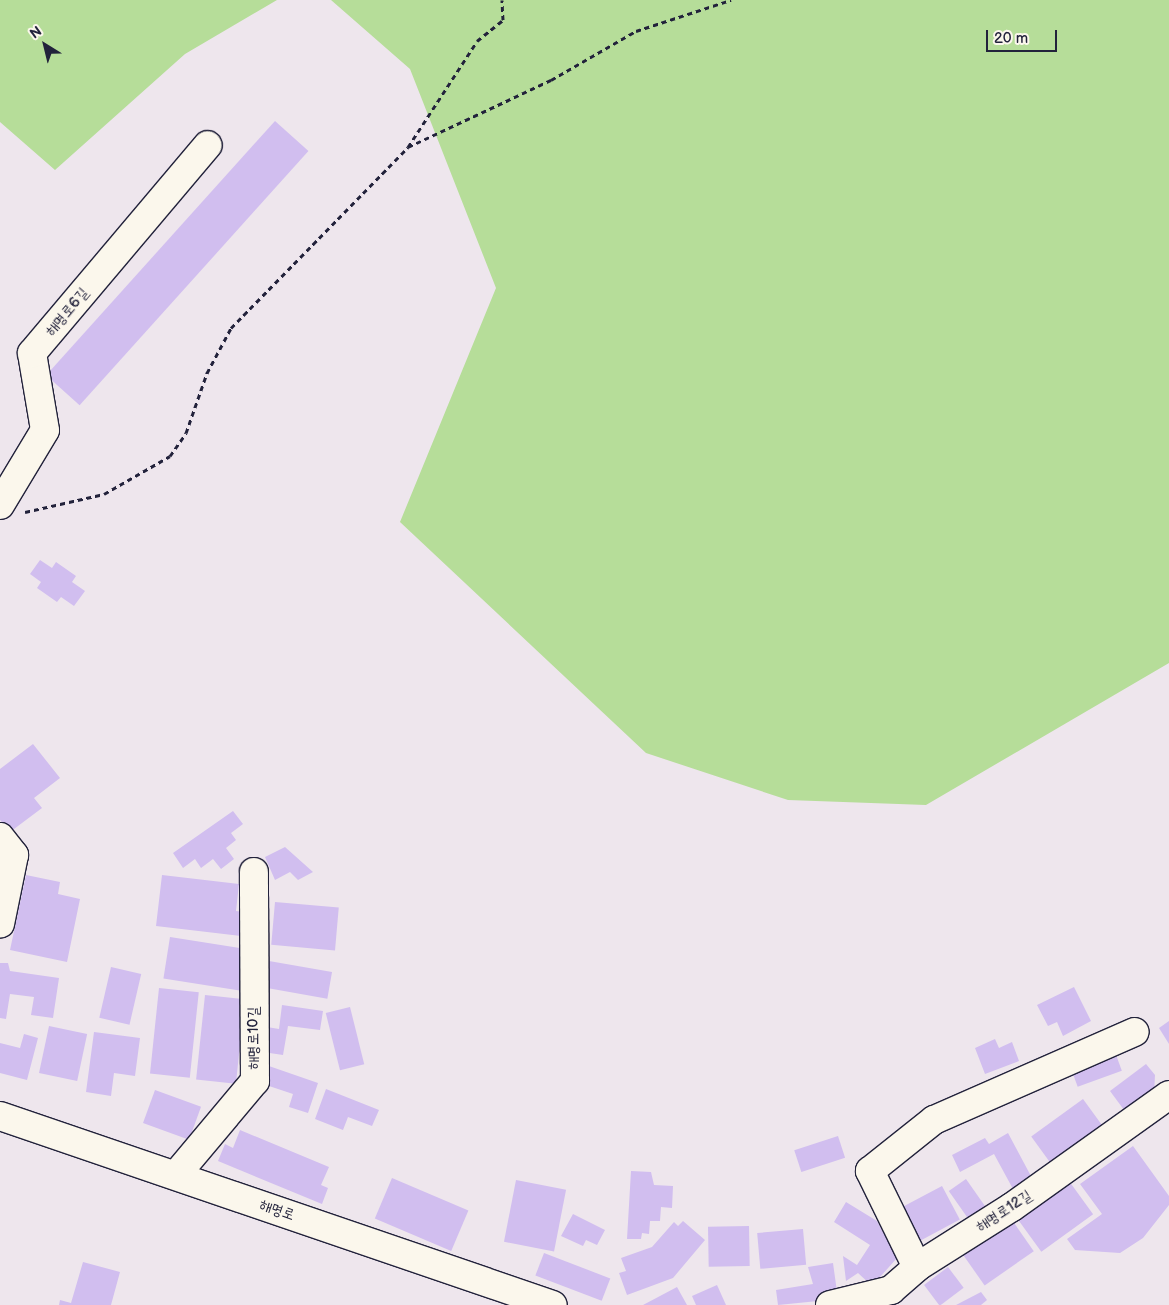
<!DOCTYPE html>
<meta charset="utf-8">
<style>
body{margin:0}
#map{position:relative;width:1169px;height:1305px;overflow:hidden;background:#eee6ed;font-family:"Balsamiq Sans","Poor Story",sans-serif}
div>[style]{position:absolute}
.green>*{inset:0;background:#b6dd99}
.building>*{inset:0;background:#d1beef;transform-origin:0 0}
.path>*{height:3px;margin-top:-1.5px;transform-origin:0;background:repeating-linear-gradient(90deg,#22223b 0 5px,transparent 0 9px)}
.roads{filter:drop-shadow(1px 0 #22223b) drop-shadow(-1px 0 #22223b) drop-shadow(0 1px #22223b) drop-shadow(0 -1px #22223b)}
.minor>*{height:28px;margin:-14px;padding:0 14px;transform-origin:14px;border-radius:14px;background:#fbf7ec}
span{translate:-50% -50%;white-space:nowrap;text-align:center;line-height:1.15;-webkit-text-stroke:4.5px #fbf7ec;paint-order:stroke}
.street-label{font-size:15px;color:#22223b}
.north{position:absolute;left:20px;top:20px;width:50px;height:50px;-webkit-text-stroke:4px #fbf7ec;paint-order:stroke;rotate:324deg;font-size:14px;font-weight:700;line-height:20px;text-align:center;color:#22223b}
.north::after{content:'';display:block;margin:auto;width:18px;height:22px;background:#22223b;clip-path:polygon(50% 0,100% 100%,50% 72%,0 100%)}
.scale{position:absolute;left:986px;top:30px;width:71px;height:22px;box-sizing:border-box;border:2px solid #22223b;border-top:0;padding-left:6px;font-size:15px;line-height:18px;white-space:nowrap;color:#22223b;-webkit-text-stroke:4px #fbf7ec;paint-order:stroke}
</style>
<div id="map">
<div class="green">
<i style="clip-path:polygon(0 0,277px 0,185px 54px,55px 170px,0 122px)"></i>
<i style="clip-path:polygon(331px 0,1169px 0,1169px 663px,926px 805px,788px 800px,646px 753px,400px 522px,496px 288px,410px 69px)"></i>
</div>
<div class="building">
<i style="left:275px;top:121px;width:45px;height:342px;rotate:42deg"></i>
<i style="clip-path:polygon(40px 560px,52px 568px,56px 562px,76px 576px,72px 582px,85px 591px,74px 606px,61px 597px,57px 602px,37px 588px,41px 582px,30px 574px)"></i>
<i style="clip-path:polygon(33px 744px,60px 778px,34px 798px,42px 808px,10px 832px,0 820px,0 769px)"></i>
<i style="clip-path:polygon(233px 811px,243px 824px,231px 833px,236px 840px,226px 848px,234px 859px,221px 869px,213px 859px,201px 868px,195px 859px,183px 868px,173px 853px)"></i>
<i style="clip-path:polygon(285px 847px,313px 872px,298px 880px,290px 872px,275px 880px,265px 857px)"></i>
<i style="clip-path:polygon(26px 875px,60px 882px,58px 894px,80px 899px,67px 962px,10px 950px)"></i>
<i style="clip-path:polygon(162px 875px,239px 884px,236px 911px,244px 912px,241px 936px,156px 926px)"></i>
<i style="left:275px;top:902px;width:64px;height:43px;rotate:5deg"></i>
<i style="left:170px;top:937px;width:77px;height:42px;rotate:9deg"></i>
<i style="left:269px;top:961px;width:64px;height:27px;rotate:10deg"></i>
<i style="clip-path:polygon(0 963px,8px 963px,10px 971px,59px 978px,53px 1018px,31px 1015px,34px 997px,10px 994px,6px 1019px,0 1018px)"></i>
<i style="left:111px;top:967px;width:31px;height:52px;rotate:13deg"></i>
<i style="clip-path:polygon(1074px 987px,1091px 1021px,1063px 1036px,1057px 1022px,1048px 1026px,1037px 1005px)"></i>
<i style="left:159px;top:988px;width:40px;height:86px;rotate:6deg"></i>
<i style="left:205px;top:995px;width:40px;height:85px;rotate:6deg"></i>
<i style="clip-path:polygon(282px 1005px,323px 1011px,320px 1030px,288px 1026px,283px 1055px,263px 1052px,267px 1027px,279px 1029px)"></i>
<i style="left:350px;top:1007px;width:59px;height:25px;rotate:76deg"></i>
<i style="clip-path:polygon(1169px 1021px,1169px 1044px,1159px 1028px)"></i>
<i style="left:49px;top:1026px;width:39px;height:48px;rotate:12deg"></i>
<i style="clip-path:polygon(94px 1032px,140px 1038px,135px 1076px,114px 1073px,111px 1096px,86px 1092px)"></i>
<i style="clip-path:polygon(24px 1034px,38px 1038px,27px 1080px,0 1073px,0 1043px,20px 1048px)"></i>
<i style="clip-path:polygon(995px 1039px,999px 1048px,1012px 1042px,1019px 1061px,985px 1074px,975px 1048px)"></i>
<i style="left:1115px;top:1052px;width:20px;height:47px;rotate:70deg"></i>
<i style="clip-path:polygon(1146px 1064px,1155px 1075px,1154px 1094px,1127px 1114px,1110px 1091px)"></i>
<i style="clip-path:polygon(266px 1065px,318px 1083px,308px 1113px,289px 1107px,293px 1094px,260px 1083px)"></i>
<i style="clip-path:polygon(326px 1089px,379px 1110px,372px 1126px,348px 1117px,343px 1130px,315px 1119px)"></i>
<i style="left:155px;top:1090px;width:49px;height:35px;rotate:20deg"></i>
<i style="left:1083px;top:1099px;width:34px;height:64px;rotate:54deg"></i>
<i style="clip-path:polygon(240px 1130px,329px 1167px,321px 1185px,328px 1188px,322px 1204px,218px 1161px,225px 1144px,233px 1148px)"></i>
<i style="clip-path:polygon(1008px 1133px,1032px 1178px,1013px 1189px,994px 1154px,960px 1172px,952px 1155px,985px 1138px,989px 1144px)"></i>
<i style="left:838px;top:1136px;width:23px;height:46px;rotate:72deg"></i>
<i style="clip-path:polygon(1133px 1146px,1169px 1196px,1169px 1205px,1143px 1238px,1120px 1253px,1075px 1250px,1067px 1239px,1102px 1214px,1080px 1184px)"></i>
<i style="clip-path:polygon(631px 1171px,651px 1172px,654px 1185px,673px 1186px,672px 1208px,661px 1207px,660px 1221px,650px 1221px,649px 1234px,642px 1233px,641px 1239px,627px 1239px)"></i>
<i style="left:392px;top:1178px;width:83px;height:44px;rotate:23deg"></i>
<i style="left:966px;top:1179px;width:37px;height:21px;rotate:55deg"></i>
<i style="left:516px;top:1180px;width:51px;height:63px;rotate:11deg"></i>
<i style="left:1069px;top:1181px;width:41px;height:64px;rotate:54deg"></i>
<i style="left:942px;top:1186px;width:38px;height:46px;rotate:62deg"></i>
<i style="clip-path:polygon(846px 1202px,877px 1221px,897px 1258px,872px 1286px,858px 1273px,846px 1281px,843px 1256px,857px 1265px,870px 1245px,834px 1222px)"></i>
<i style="clip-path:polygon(573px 1214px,605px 1230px,597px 1245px,586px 1240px,583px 1246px,561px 1236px)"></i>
<i style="left:1012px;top:1220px;width:38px;height:60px;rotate:55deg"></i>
<i style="clip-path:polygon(683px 1221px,705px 1240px,673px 1278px,627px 1295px,619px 1273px,626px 1271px,621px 1258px,652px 1247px,674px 1222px,678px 1226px)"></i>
<i style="left:749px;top:1226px;width:40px;height:41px;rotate:89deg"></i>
<i style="left:803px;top:1229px;width:36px;height:46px;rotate:85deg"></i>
<i style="left:544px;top:1253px;width:71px;height:24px;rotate:21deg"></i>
<i style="clip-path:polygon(83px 1262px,120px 1272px,111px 1305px,59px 1305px,60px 1300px,71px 1303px)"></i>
<i style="clip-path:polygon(833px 1263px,838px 1299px,778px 1305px,776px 1290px,813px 1284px,808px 1267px)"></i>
<i style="left:948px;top:1267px;width:26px;height:30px;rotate:53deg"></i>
<i style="clip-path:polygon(717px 1285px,726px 1305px,696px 1305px,692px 1296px)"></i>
<i style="clip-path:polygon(677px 1287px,687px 1305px,643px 1305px)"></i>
<i style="clip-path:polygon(981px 1292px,987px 1300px,981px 1305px,956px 1305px)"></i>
</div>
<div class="path">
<i style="left:408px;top:147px;width:126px;rotate:-56.9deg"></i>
<i style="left:477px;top:41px;width:33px;rotate:-39deg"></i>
<i style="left:503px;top:20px;width:20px;rotate:-93deg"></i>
<i style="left:25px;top:512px;width:81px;rotate:-12.8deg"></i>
<i style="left:104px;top:494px;width:76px;rotate:-29.9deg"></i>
<i style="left:170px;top:456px;width:28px;rotate:-55deg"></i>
<i style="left:186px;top:433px;width:64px;rotate:-70.7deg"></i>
<i style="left:207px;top:373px;width:51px;rotate:-61.9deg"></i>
<i style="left:231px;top:328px;width:253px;rotate:-45.6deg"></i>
<i style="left:408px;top:147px;width:158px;rotate:-25.1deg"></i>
<i style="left:551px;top:80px;width:98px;rotate:-30deg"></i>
<i style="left:636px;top:31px;width:100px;rotate:-18.1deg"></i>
</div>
<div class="roads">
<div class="minor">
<i style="left:0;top:505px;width:87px;rotate:-59deg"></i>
<i style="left:45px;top:430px;width:78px;rotate:-99.6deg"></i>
<i style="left:32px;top:353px;width:272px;rotate:-49.8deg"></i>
<i style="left:0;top:837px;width:23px;rotate:52deg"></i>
<i style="left:14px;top:855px;width:70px;rotate:101.5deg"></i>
<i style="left:0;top:1116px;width:584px;rotate:18.87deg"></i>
<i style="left:176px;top:1175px;width:123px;rotate:-50deg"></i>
<i style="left:255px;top:1081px;width:209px;rotate:-90.3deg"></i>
<i style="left:917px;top:1267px;width:107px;rotate:-116.1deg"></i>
<i style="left:870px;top:1171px;width:82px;rotate:-38.6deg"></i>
<i style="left:934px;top:1120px;width:219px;rotate:-23.7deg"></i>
<i style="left:830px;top:1305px;width:63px;rotate:-13.8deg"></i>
<i style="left:891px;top:1290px;width:35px;rotate:-41deg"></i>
<i style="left:917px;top:1267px;width:112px;rotate:-32.3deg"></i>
<i style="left:1012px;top:1207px;width:193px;rotate:-35.5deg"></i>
</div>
</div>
<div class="street-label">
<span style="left:67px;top:312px;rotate:-50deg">해명로6길</span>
<span style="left:254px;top:1038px;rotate:-90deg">해명로10길</span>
<span style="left:277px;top:1210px;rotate:19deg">해명로</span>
<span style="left:1004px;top:1211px;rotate:-33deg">해명로12길</span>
</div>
<div class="north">N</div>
<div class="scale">20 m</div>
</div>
